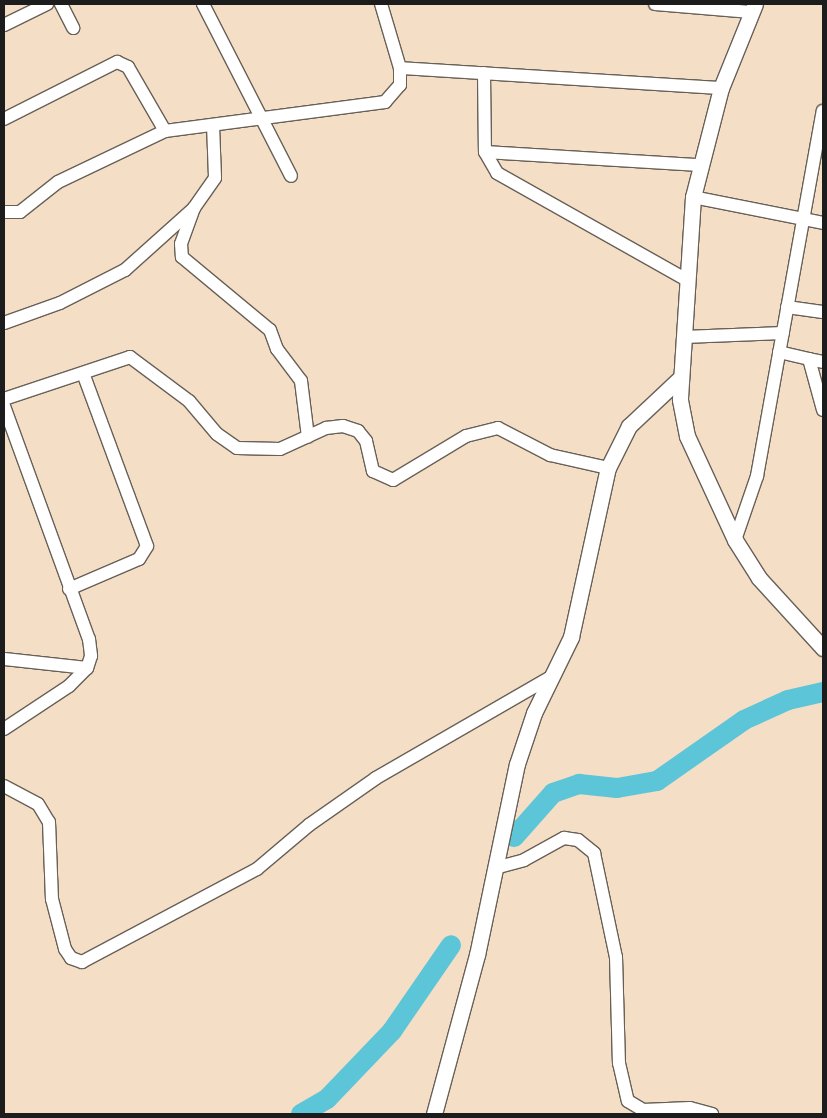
<!DOCTYPE html>
<style>
body{margin:0}
#map{position:relative;width:827px;height:1118px;overflow:hidden;background:#f4dec5;font-family:"Balsamiq Sans",sans-serif}
div>[style]{position:absolute}
.river>*{height:20px;margin:-10px;padding:0 10px;transform-origin:10px;border-radius:10px;background:#5cc5d8}
.roads{filter:drop-shadow(1px 0 #686057) drop-shadow(-1px 0 #686057) drop-shadow(0 1px #686057) drop-shadow(0 -1px #686057)}
.minor>*{height:12px;margin:-6px;padding:0 6px;transform-origin:6px;border-radius:6px;background:#fff}
.tertiary>*{height:15px;margin:-7.5px;padding:0 7.5px;transform-origin:7.5px;border-radius:7.5px;background:#fff}
span{translate:-50% -50%;white-space:nowrap;text-align:center;line-height:1.15;-webkit-text-stroke:4px #f6f6f2;paint-order:stroke}
.frame{position:absolute;inset:0;border:5px solid #1c1c1c;pointer-events:none}
</style>
<div id="map">
<div class="river">
<i style="left:514px;top:837px;width:59px;rotate:-48.4deg"></i>
<i style="left:553px;top:793px;width:28px;rotate:-19deg"></i>
<i style="left:579px;top:784px;width:38px;rotate:6deg"></i>
<i style="left:617px;top:788px;width:41px;rotate:-9.9deg"></i>
<i style="left:657px;top:781px;width:106px;rotate:-35deg"></i>
<i style="left:744px;top:720px;width:48px;rotate:-24.4deg"></i>
<i style="left:788px;top:700px;width:36px;rotate:-13deg"></i>
<i style="left:301px;top:1114px;width:30px;rotate:-30deg"></i>
<i style="left:327px;top:1099px;width:94px;rotate:-46.3deg"></i>
<i style="left:392px;top:1031px;width:104px;rotate:-55.5deg"></i>
</div>
<div class="roads">
<div class="minor">
<i style="left:61px;top:4px;width:27px;rotate:63deg"></i>
<i style="left:203px;top:4px;width:193px;rotate:62.9deg"></i>
<i style="left:655px;top:4px;width:96px;rotate:4.8deg"></i>
<i style="left:4px;top:25px;width:48px;rotate:-26deg"></i>
<i style="left:400px;top:68px;width:322px;rotate:3.6deg"></i>
<i style="left:484px;top:73px;width:79px;rotate:89.3deg"></i>
<i style="left:485px;top:152px;width:24px;rotate:60deg"></i>
<i style="left:497px;top:173px;width:216px;rotate:29.4deg"></i>
<i style="left:4px;top:119px;width:127px;rotate:-26.8deg"></i>
<i style="left:117px;top:62px;width:12px;rotate:24deg"></i>
<i style="left:128px;top:67px;width:74px;rotate:60deg"></i>
<i style="left:213px;top:125px;width:53px;rotate:87.8deg"></i>
<i style="left:215px;top:178px;width:37px;rotate:125deg"></i>
<i style="left:194px;top:208px;width:38px;rotate:110deg"></i>
<i style="left:181px;top:244px;width:13px;rotate:86deg"></i>
<i style="left:182px;top:257px;width:114px;rotate:39.7deg"></i>
<i style="left:270px;top:330px;width:20px;rotate:70deg"></i>
<i style="left:277px;top:349px;width:40px;rotate:53deg"></i>
<i style="left:301px;top:381px;width:56px;rotate:82.9deg"></i>
<i style="left:485px;top:152px;width:215px;rotate:3.5deg"></i>
<i style="left:693px;top:197px;width:133px;rotate:11.3deg"></i>
<i style="left:4px;top:212px;width:16px"></i>
<i style="left:20px;top:212px;width:48px;rotate:-38.3deg"></i>
<i style="left:58px;top:182px;width:119px;rotate:-25.5deg"></i>
<i style="left:165px;top:131px;width:222px;rotate:-7.5deg"></i>
<i style="left:385px;top:102px;width:23px;rotate:-49deg"></i>
<i style="left:400px;top:85px;width:17px;rotate:-90deg"></i>
<i style="left:400px;top:68px;width:67px;rotate:-106.5deg"></i>
<i style="left:787px;top:307px;width:36px;rotate:8deg"></i>
<i style="left:4px;top:323px;width:59px;rotate:-19.7deg"></i>
<i style="left:60px;top:303px;width:73px;rotate:-26.9deg"></i>
<i style="left:125px;top:270px;width:93px;rotate:-41.9deg"></i>
<i style="left:684px;top:337px;width:99px;rotate:-2.3deg"></i>
<i style="left:779px;top:352px;width:31px;rotate:13deg"></i>
<i style="left:809px;top:359px;width:53px;rotate:74.6deg"></i>
<i style="left:809px;top:359px;width:14px;rotate:12deg"></i>
<i style="left:4px;top:399px;width:133px;rotate:-18.4deg"></i>
<i style="left:130px;top:357px;width:74px;rotate:36.7deg"></i>
<i style="left:189px;top:401px;width:43px;rotate:49.7deg"></i>
<i style="left:217px;top:434px;width:24px;rotate:35deg"></i>
<i style="left:237px;top:448px;width:43px;rotate:1.3deg"></i>
<i style="left:280px;top:449px;width:51px;rotate:-24.5deg"></i>
<i style="left:326px;top:428px;width:17px;rotate:-7deg"></i>
<i style="left:343px;top:426px;width:16px;rotate:18deg"></i>
<i style="left:358px;top:431px;width:13px;rotate:51deg"></i>
<i style="left:366px;top:441px;width:31px;rotate:77deg"></i>
<i style="left:373px;top:471px;width:22px;rotate:24deg"></i>
<i style="left:393px;top:480px;width:85px;rotate:-31.1deg"></i>
<i style="left:466px;top:436px;width:33px;rotate:-14deg"></i>
<i style="left:498px;top:428px;width:59px;rotate:27.4deg"></i>
<i style="left:550px;top:455px;width:59px;rotate:12.6deg"></i>
<i style="left:4px;top:406px;width:248px;rotate:70deg"></i>
<i style="left:89px;top:639px;width:17px;rotate:83deg"></i>
<i style="left:91px;top:656px;width:13px;rotate:108deg"></i>
<i style="left:87px;top:668px;width:83px;rotate:-173.8deg"></i>
<i style="left:735px;top:540px;width:68px;rotate:-71deg"></i>
<i style="left:757px;top:476px;width:371px;rotate:-79.8deg"></i>
<i style="left:69px;top:589px;width:76px;rotate:-23.2deg"></i>
<i style="left:139px;top:559px;width:15px;rotate:-58deg"></i>
<i style="left:147px;top:546px;width:184px;rotate:-110.3deg"></i>
<i style="left:4px;top:729px;width:78px;rotate:-33.5deg"></i>
<i style="left:69px;top:686px;width:25px;rotate:-45deg"></i>
<i style="left:4px;top:786px;width:38px;rotate:28deg"></i>
<i style="left:38px;top:804px;width:21px;rotate:59deg"></i>
<i style="left:49px;top:822px;width:77px;rotate:87.8deg"></i>
<i style="left:52px;top:899px;width:52px;rotate:75.4deg"></i>
<i style="left:65px;top:949px;width:11px;rotate:56deg"></i>
<i style="left:71px;top:958px;width:12px;rotate:20deg"></i>
<i style="left:82px;top:962px;width:198px;rotate:-28deg"></i>
<i style="left:257px;top:869px;width:68px;rotate:-40.2deg"></i>
<i style="left:309px;top:825px;width:82px;rotate:-35deg"></i>
<i style="left:376px;top:778px;width:204px;rotate:-30deg"></i>
<i style="left:495px;top:868px;width:30px;rotate:-15deg"></i>
<i style="left:524px;top:860px;width:46px;rotate:-28.8deg"></i>
<i style="left:564px;top:838px;width:14px;rotate:8deg"></i>
<i style="left:578px;top:840px;width:21px;rotate:39deg"></i>
<i style="left:594px;top:853px;width:106px;rotate:78.1deg"></i>
<i style="left:616px;top:957px;width:106px;rotate:88.4deg"></i>
<i style="left:619px;top:1063px;width:39px;rotate:77deg"></i>
<i style="left:628px;top:1101px;width:17px;rotate:31deg"></i>
<i style="left:643px;top:1110px;width:47px;rotate:-2.4deg"></i>
<i style="left:690px;top:1108px;width:23px;rotate:15deg"></i>
</div>
<div class="tertiary">
<i style="left:755px;top:4px;width:91px;rotate:112deg"></i>
<i style="left:721px;top:88px;width:113px;rotate:104.4deg"></i>
<i style="left:693px;top:197px;width:203px;rotate:93.7deg"></i>
<i style="left:680px;top:400px;width:37px;rotate:79deg"></i>
<i style="left:687px;top:436px;width:115px;rotate:65.2deg"></i>
<i style="left:735px;top:540px;width:45px;rotate:57.7deg"></i>
<i style="left:759px;top:578px;width:95px;rotate:47.6deg"></i>
<i style="left:434px;top:1114px;width:165px;rotate:-74.9deg"></i>
<i style="left:477px;top:955px;width:195px;rotate:-78.2deg"></i>
<i style="left:517px;top:764px;width:54px;rotate:-71.6deg"></i>
<i style="left:534px;top:713px;width:85px;rotate:-64deg"></i>
<i style="left:571px;top:637px;width:173px;rotate:-77.7deg"></i>
<i style="left:608px;top:468px;width:47px;rotate:-63.4deg"></i>
<i style="left:629px;top:426px;width:69px;rotate:-43.2deg"></i>
</div>
</div>
<div class="frame"></div>
</div>
